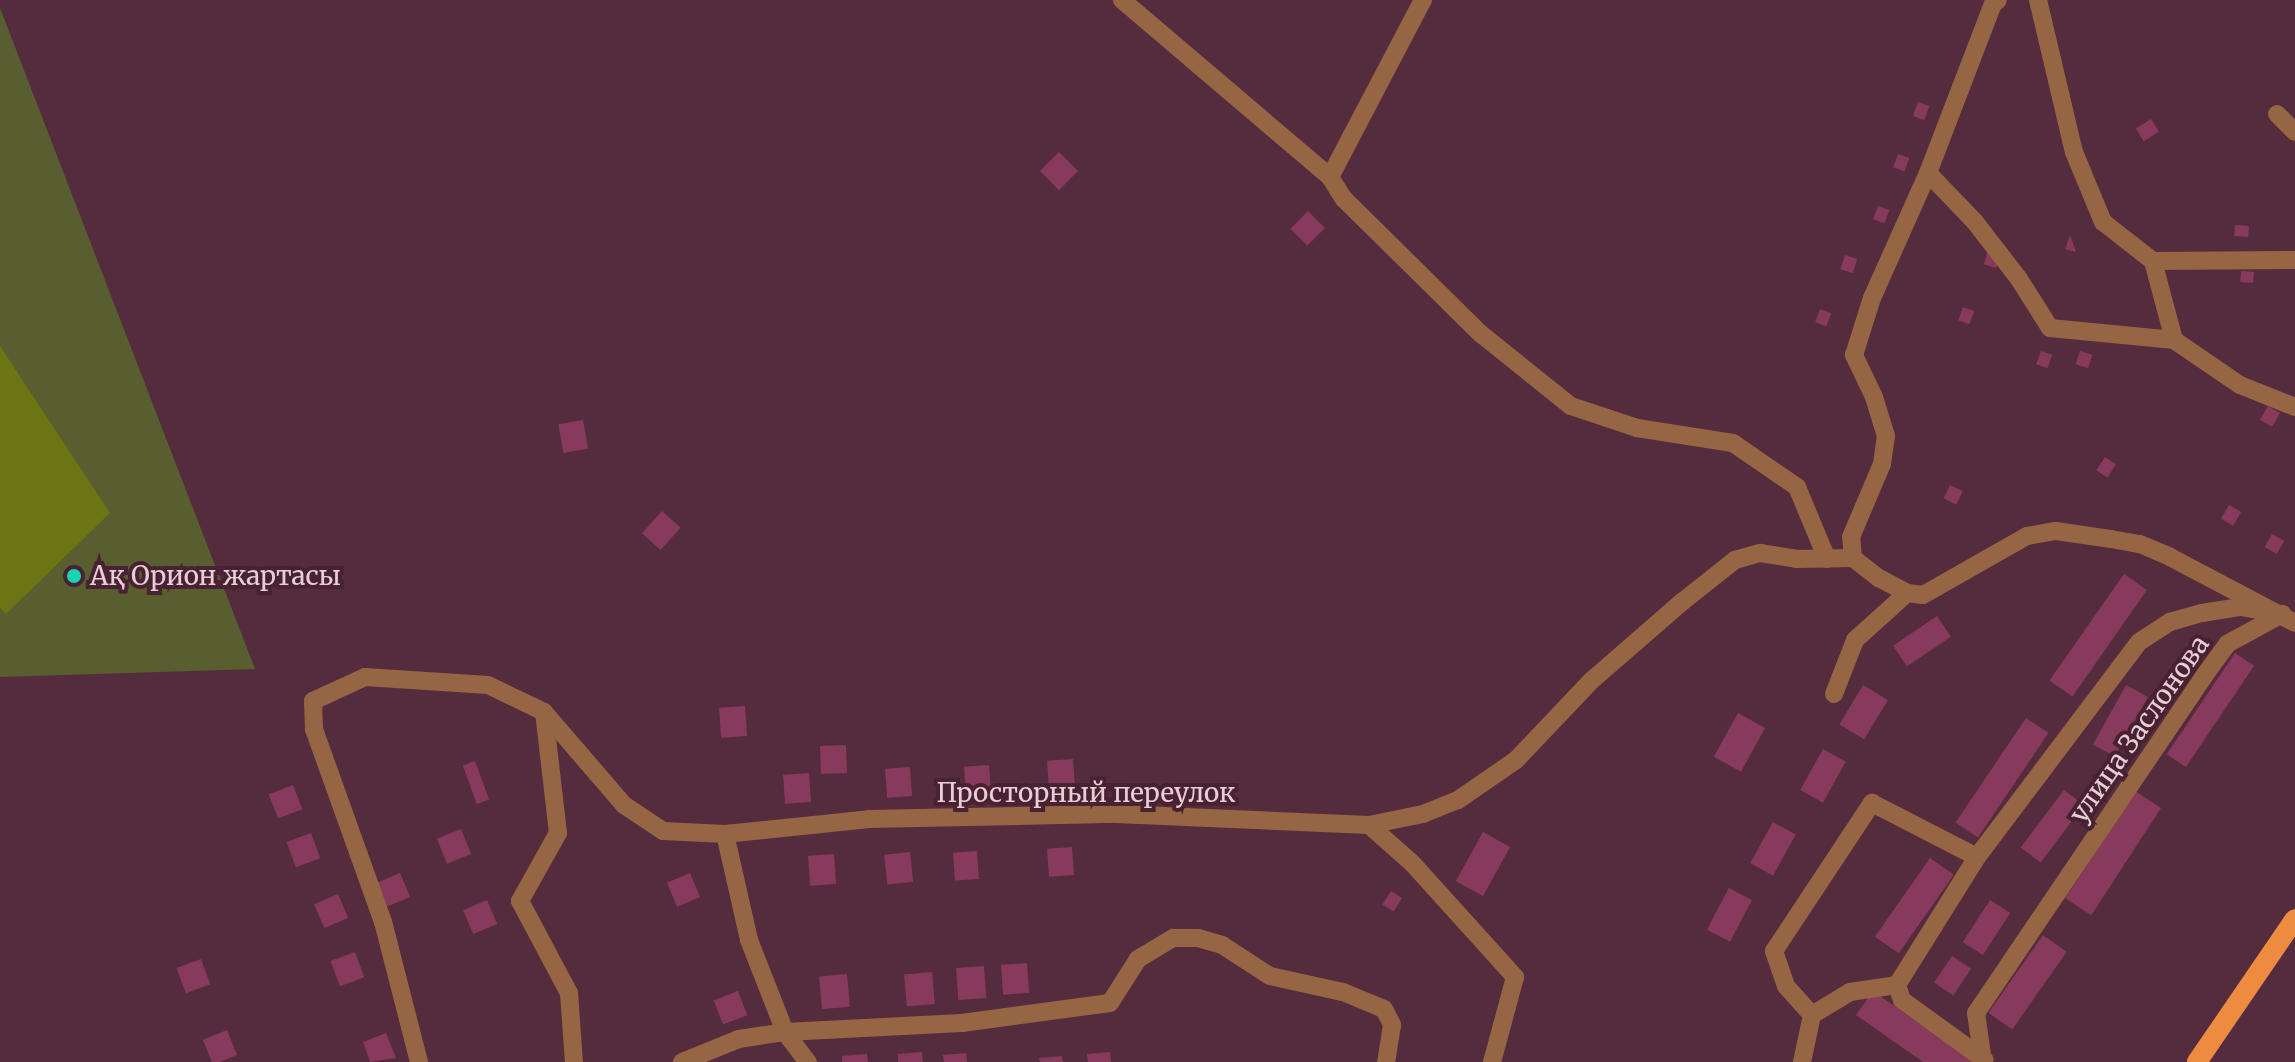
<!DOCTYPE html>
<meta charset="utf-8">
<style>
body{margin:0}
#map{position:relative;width:2295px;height:1062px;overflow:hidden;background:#552c3d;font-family:Merriweather,serif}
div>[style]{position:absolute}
.green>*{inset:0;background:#585e2f}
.forest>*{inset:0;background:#6c7514}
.building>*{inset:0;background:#883a5c;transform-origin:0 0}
.minor>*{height:18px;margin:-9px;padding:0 9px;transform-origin:9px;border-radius:9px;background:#966644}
.major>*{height:20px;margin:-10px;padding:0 10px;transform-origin:10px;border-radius:10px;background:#ed8c41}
.dots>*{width:22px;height:22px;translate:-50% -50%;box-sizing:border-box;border:4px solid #492232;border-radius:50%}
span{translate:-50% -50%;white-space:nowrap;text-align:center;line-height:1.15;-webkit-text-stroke:8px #492232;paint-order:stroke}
.poi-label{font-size:26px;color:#e8ced7}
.left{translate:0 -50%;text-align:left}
.street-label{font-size:26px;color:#e8ced7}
</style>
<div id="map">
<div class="green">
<i style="clip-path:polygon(0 8px,255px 669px,0 677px)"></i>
</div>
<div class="forest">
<i style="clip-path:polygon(0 346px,110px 513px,6px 614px,0 608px)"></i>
</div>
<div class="building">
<i style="left:1918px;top:102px;width:12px;height:15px;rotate:20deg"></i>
<i style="left:2151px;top:119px;width:15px;height:18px;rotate:58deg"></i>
<i style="left:1059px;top:152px;width:27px;height:27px;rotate:45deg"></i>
<i style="left:1898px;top:154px;width:12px;height:14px;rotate:20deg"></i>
<i style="left:1878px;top:206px;width:12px;height:14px;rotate:20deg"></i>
<i style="left:1308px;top:211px;width:24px;height:25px;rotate:45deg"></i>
<i style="left:2235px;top:225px;width:14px;height:11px;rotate:4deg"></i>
<i style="clip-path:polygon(2070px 235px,2076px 252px,2065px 249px)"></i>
<i style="left:1988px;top:251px;width:13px;height:14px;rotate:18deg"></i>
<i style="left:1845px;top:255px;width:13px;height:15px;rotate:18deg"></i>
<i style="left:2241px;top:271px;width:13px;height:11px;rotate:4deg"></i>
<i style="left:1963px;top:307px;width:12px;height:14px;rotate:20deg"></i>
<i style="left:1820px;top:309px;width:12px;height:14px;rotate:20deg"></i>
<i style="left:2041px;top:351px;width:12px;height:14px;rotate:20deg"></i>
<i style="left:2080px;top:351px;width:13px;height:14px;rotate:18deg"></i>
<i style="left:2268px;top:406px;width:14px;height:16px;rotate:30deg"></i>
<i style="left:583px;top:420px;width:29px;height:25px;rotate:80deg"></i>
<i style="left:2105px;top:457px;width:13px;height:16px;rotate:32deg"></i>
<i style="left:1950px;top:485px;width:14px;height:15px;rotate:25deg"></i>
<i style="left:2229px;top:505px;width:14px;height:16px;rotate:30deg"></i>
<i style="left:662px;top:511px;width:25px;height:30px;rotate:42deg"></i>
<i style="left:2272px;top:534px;width:14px;height:15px;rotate:30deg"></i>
<i style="left:2124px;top:574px;width:28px;height:130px;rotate:35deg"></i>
<i style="left:1937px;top:616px;width:25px;height:53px;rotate:56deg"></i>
<i style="left:2235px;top:653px;width:23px;height:122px;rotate:34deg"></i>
<i style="left:1863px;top:685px;width:29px;height:46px;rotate:31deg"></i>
<i style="left:2126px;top:685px;width:25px;height:68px;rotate:29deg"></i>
<i style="left:745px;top:706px;width:30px;height:26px;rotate:86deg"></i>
<i style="left:1738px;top:713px;width:31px;height:50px;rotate:29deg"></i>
<i style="left:2026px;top:718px;width:27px;height:126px;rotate:34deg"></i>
<i style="left:846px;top:745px;width:28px;height:26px;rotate:88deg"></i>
<i style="left:1823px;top:749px;width:26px;height:47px;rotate:29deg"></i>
<i style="left:1073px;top:759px;width:30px;height:26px;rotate:86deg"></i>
<i style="left:475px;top:761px;width:41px;height:13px;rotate:70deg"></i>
<i style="left:989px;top:765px;width:28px;height:25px;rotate:86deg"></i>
<i style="left:910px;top:767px;width:29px;height:25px;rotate:86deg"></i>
<i style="left:809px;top:773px;width:29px;height:26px;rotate:86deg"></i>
<i style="left:293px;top:785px;width:26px;height:26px;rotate:69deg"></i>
<i style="left:2064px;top:790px;width:25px;height:72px;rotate:37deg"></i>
<i style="left:2135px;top:791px;width:31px;height:128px;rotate:33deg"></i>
<i style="left:1773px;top:822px;width:26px;height:47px;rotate:29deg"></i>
<i style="left:461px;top:829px;width:27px;height:26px;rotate:68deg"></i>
<i style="left:1483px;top:832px;width:31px;height:56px;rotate:29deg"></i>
<i style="left:311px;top:833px;width:27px;height:26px;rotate:70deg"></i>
<i style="left:1072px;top:847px;width:28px;height:25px;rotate:86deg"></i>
<i style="left:977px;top:851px;width:28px;height:24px;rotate:86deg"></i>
<i style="left:910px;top:852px;width:30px;height:26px;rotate:84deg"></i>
<i style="left:834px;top:854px;width:30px;height:26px;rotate:86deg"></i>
<i style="left:1930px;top:858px;width:29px;height:96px;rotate:35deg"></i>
<i style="left:400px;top:873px;width:26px;height:26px;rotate:67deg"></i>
<i style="left:690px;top:873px;width:26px;height:25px;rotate:67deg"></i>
<i style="left:1729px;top:888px;width:26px;height:47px;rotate:28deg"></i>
<i style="left:1391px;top:891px;width:13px;height:16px;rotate:32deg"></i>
<i style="left:338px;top:894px;width:26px;height:26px;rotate:67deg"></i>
<i style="left:487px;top:900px;width:26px;height:26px;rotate:67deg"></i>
<i style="left:1990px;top:900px;width:24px;height:50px;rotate:33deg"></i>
<i style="left:2043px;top:935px;width:29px;height:95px;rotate:35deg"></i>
<i style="left:355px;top:952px;width:27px;height:26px;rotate:70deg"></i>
<i style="left:1952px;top:956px;width:23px;height:32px;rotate:34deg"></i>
<i style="left:201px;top:959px;width:27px;height:26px;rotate:70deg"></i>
<i style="left:1027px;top:963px;width:30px;height:26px;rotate:86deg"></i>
<i style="left:984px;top:966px;width:32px;height:28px;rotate:86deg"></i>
<i style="left:932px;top:972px;width:32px;height:28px;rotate:85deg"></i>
<i style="left:847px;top:974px;width:33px;height:28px;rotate:85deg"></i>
<i style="left:738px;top:991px;width:26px;height:26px;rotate:69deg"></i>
<i style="clip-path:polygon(1873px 991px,1974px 1062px,1923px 1062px,1856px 1015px)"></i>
<i style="left:227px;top:1030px;width:27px;height:26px;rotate:68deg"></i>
<i style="clip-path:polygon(386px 1033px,396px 1058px,370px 1062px,363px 1042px)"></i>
<i style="clip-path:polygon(922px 1052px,923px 1062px,898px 1062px,898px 1054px)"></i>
<i style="clip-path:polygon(1110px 1052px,1111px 1062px,1088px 1062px,1087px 1054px)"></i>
<i style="clip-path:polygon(966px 1053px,967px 1062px,944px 1062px,943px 1055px)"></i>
<i style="clip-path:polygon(867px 1054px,868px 1062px,842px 1062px,842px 1056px)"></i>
<i style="clip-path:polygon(1062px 1056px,1063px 1062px,1040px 1062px,1039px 1058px)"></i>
</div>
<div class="minor">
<i style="left:1122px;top:0;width:273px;rotate:40.4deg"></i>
<i style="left:1330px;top:177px;width:26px;rotate:58deg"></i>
<i style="left:1344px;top:199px;width:192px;rotate:44.6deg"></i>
<i style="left:1481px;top:334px;width:115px;rotate:38.7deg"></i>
<i style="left:1571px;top:406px;width:70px;rotate:18.4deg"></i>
<i style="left:1637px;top:428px;width:97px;rotate:8.9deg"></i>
<i style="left:1733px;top:443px;width:78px;rotate:34.5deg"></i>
<i style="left:1797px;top:487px;width:78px;rotate:67.4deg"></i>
<i style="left:2038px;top:0;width:156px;rotate:76.7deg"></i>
<i style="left:2074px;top:152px;width:76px;rotate:67.5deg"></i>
<i style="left:2103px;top:222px;width:63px;rotate:38deg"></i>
<i style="left:2153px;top:261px;width:82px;rotate:75.1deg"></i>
<i style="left:2174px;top:340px;width:80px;rotate:34.3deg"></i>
<i style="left:2240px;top:385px;width:59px;rotate:21.8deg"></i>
<i style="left:2277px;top:114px;width:25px;rotate:45deg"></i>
<i style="left:1928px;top:173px;width:68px;rotate:46.2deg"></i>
<i style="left:1975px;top:222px;width:72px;rotate:52.3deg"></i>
<i style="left:2019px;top:279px;width:58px;rotate:57.7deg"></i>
<i style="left:2050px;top:328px;width:125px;rotate:5.5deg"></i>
<i style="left:1330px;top:177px;width:200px;rotate:-62.3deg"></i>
<i style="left:2153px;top:261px;width:142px;rotate:-0.4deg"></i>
<i style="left:1853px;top:558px;width:21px;rotate:-95deg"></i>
<i style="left:1851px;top:537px;width:79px;rotate:-67deg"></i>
<i style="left:1882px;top:464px;width:28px;rotate:-82deg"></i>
<i style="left:1886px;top:436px;width:41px;rotate:-107.1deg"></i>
<i style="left:1874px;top:397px;width:47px;rotate:-115.5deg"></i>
<i style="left:1854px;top:355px;width:60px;rotate:-72.5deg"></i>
<i style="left:1872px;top:298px;width:137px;rotate:-65.9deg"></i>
<i style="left:1928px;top:173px;width:181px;rotate:-69deg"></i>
<i style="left:1993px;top:4px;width:6px;rotate:-39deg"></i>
<i style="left:1834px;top:694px;width:58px;rotate:-68.7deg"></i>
<i style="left:1855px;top:640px;width:70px;rotate:-42.1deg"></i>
<i style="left:544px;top:712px;width:122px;rotate:83.4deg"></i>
<i style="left:558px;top:833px;width:78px;rotate:119.2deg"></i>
<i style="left:520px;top:901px;width:104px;rotate:62deg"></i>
<i style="left:569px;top:993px;width:69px;rotate:85.9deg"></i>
<i style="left:1369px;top:825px;width:57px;rotate:41.5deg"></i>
<i style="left:1412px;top:863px;width:154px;rotate:47.9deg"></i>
<i style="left:1515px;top:977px;width:88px;rotate:105.1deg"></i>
<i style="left:725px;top:834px;width:109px;rotate:77.2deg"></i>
<i style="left:749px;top:940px;width:99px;rotate:68.6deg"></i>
<i style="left:785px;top:1032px;width:38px;rotate:53deg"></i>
<i style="left:1897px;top:985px;width:151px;rotate:-58deg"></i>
<i style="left:1977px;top:857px;width:269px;rotate:-53deg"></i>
<i style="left:2139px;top:642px;width:37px;rotate:-33deg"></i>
<i style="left:2170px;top:622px;width:33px;rotate:-16deg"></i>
<i style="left:2202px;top:613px;width:39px;rotate:-9deg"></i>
<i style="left:2241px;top:607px;width:23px;rotate:10deg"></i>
<i style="left:1812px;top:1015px;width:39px;rotate:-132deg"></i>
<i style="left:1786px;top:986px;width:37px;rotate:-109deg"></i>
<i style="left:1774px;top:951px;width:178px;rotate:-56.5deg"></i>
<i style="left:1872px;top:803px;width:118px;rotate:27.2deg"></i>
<i style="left:1982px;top:1055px;width:42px;rotate:-98.1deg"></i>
<i style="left:1976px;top:1013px;width:412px;rotate:-55.9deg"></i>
<i style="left:2207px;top:672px;width:34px;rotate:-54deg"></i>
<i style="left:2227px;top:644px;width:63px;rotate:-28.6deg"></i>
<i style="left:419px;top:1062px;width:145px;rotate:-104.4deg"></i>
<i style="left:383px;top:922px;width:205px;rotate:-109.7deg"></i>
<i style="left:314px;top:729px;width:28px;rotate:-92deg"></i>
<i style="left:313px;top:701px;width:57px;rotate:-24.8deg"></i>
<i style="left:365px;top:677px;width:123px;rotate:3.7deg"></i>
<i style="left:488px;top:685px;width:62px;rotate:25.7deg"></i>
<i style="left:544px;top:712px;width:123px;rotate:49.3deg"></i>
<i style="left:624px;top:805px;width:47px;rotate:33.7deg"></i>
<i style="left:663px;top:831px;width:62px;rotate:2.8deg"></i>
<i style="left:725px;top:834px;width:145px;rotate:-5.9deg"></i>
<i style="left:869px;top:819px;width:248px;rotate:-1.2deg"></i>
<i style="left:1117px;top:814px;width:252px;rotate:2.5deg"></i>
<i style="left:1369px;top:825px;width:55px;rotate:-11.5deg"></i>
<i style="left:1423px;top:814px;width:38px;rotate:-22deg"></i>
<i style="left:1458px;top:800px;width:70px;rotate:-34.6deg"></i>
<i style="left:1516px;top:760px;width:109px;rotate:-46.5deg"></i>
<i style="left:1591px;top:681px;width:121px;rotate:-41deg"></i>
<i style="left:1682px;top:602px;width:68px;rotate:-38.4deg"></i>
<i style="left:1735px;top:560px;width:26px;rotate:-16deg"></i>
<i style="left:1760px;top:553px;width:36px;rotate:9deg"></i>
<i style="left:1796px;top:559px;width:57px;rotate:-1deg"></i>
<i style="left:1853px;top:558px;width:33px;rotate:38deg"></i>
<i style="left:1879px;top:578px;width:32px;rotate:28deg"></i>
<i style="left:1907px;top:593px;width:16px;rotate:7deg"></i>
<i style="left:1923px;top:595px;width:120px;rotate:-29.6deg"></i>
<i style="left:2027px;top:536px;width:29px;rotate:-10deg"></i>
<i style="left:2056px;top:531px;width:56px;rotate:8.3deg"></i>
<i style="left:2111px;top:539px;width:29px;rotate:10deg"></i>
<i style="left:2140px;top:544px;width:33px;rotate:23deg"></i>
<i style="left:2170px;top:557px;width:141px;rotate:27.8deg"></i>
<i style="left:682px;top:1062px;width:61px;rotate:-22deg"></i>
<i style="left:739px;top:1039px;width:47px;rotate:-8.7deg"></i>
<i style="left:785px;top:1032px;width:177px;rotate:-2.9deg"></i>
<i style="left:962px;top:1023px;width:149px;rotate:-7.7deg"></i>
<i style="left:1110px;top:1003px;width:52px;rotate:-57.5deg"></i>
<i style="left:1138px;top:959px;width:41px;rotate:-31deg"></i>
<i style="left:1173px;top:938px;width:25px"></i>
<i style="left:1198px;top:938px;width:25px;rotate:16deg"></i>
<i style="left:1222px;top:945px;width:57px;rotate:32.9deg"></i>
<i style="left:1270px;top:976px;width:75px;rotate:12.4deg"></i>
<i style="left:1343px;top:992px;width:44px;rotate:22.5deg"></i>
<i style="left:1384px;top:1009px;width:18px;rotate:63deg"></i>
<i style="left:1392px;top:1025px;width:37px;rotate:99deg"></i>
<i style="left:1802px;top:1062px;width:48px;rotate:-78deg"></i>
<i style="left:1812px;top:1015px;width:44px;rotate:-31.2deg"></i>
<i style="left:1850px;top:992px;width:48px;rotate:-8.5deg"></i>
<i style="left:1897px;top:985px;width:16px;rotate:72deg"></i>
<i style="left:1902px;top:1000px;width:102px;rotate:35.9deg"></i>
</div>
<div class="major">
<i style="left:2197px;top:1062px;width:173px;rotate:-55.6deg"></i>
</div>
<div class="dots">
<i style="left:74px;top:576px;background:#17d5b2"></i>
</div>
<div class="poi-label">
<span class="left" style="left:90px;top:576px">Ақ Орион жартасы</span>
</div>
<div class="street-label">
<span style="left:2139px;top:729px;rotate:-55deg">улица Заслонова</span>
<span style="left:1086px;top:793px">Просторный переулок</span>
</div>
</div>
